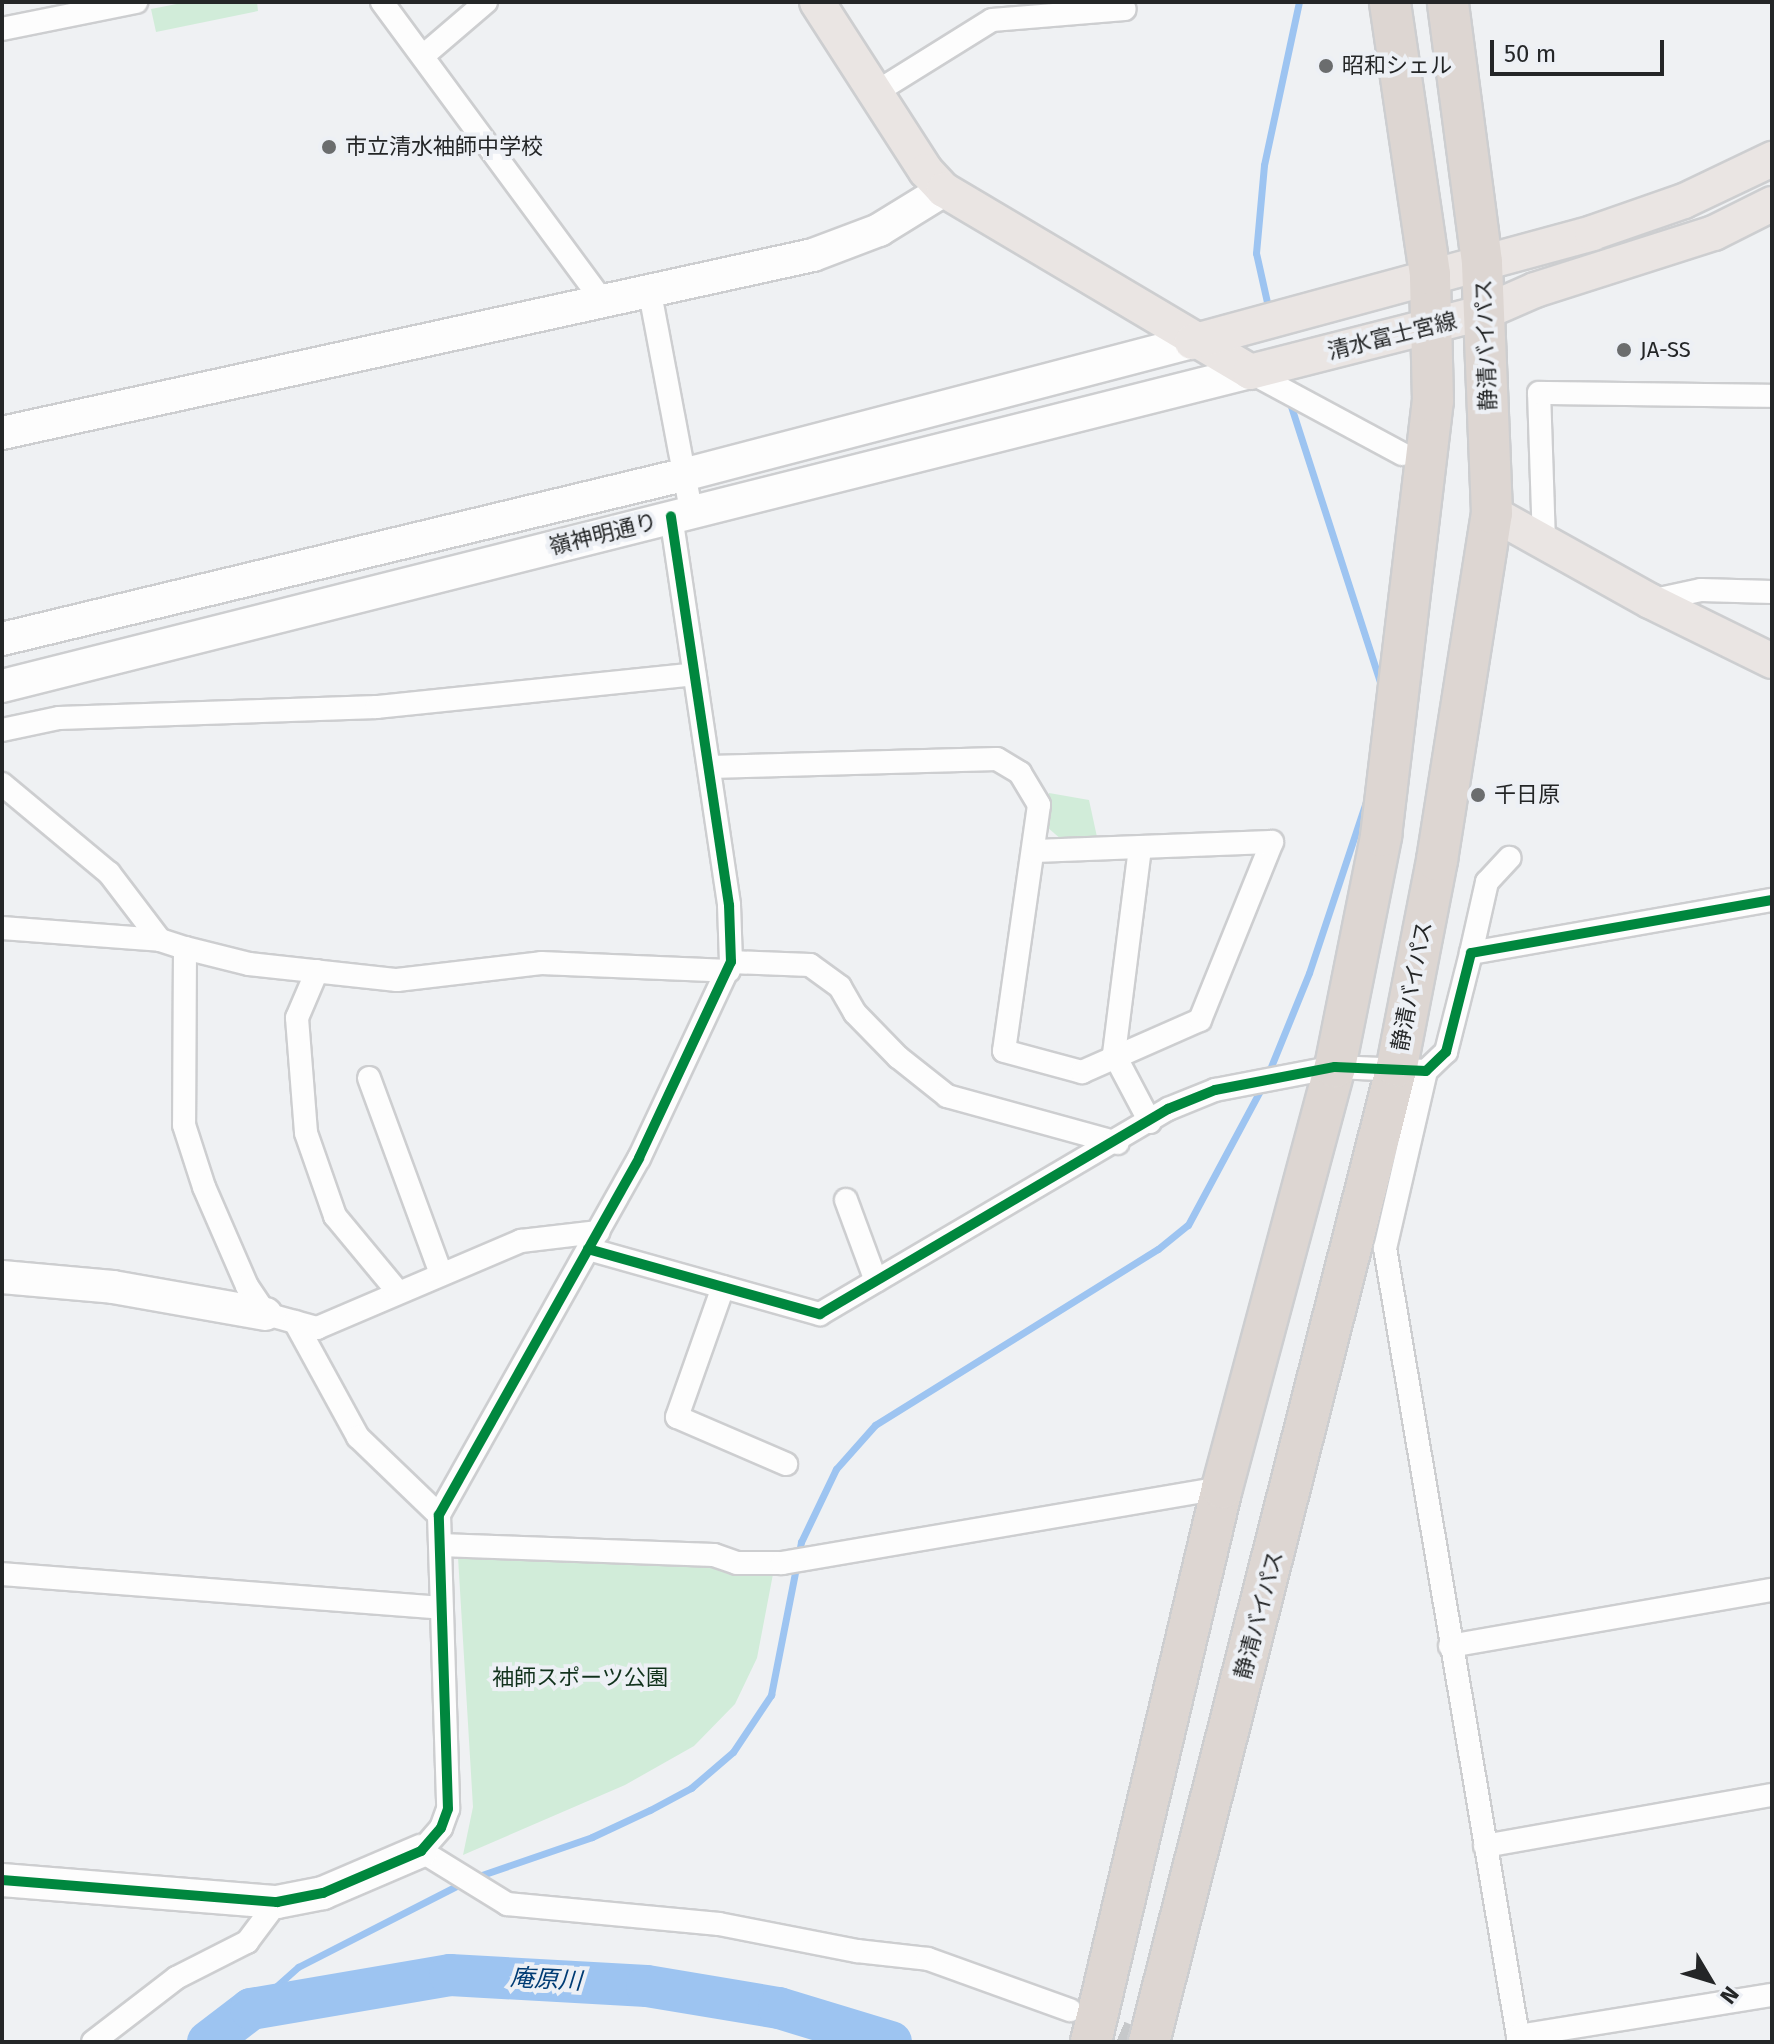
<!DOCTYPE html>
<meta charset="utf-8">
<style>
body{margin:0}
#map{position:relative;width:1774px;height:2044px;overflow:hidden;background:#eff1f3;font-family:"Fira Sans","Noto Sans JP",sans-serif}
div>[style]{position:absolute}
.green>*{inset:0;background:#d1ecd9}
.stream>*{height:7px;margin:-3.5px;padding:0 3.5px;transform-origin:3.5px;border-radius:3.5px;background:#9dc4f1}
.river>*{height:42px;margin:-21px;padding:0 21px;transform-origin:21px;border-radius:21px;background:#9dc4f1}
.street-tunnel>*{height:22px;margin-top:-11px;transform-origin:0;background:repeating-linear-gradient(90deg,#c6c8ca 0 22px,transparent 0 33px)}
.roads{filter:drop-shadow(2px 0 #cdced0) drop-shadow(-2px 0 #cdced0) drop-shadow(0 2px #cdced0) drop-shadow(0 -2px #cdced0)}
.street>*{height:22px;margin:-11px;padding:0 11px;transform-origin:11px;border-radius:11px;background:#fdfdfd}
.secondary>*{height:32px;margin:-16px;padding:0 16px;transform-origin:16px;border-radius:16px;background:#fdfdfd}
.primary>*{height:34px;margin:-17px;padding:0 17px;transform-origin:17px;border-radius:17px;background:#eae5e3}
.highway>*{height:40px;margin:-20px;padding:0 20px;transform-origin:20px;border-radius:20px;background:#ddd6d2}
.cycleway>*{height:10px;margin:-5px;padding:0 5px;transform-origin:5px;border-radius:5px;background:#00873e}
.dots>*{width:22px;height:22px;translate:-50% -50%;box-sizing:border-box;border:4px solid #edf0f5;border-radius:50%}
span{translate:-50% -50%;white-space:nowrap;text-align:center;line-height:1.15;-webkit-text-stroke:8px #edf0f5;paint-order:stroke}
.poi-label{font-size:22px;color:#242627}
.left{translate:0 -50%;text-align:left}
.street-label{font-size:22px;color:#242627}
.park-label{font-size:22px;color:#11321c}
.water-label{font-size:24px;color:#003c74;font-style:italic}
.frame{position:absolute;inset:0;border:4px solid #242627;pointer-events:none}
.north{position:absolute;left:1670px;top:1940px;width:80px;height:80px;-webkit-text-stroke:6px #edf0f5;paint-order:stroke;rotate:128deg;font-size:22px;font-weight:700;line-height:32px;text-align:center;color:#242627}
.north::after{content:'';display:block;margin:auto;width:28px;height:36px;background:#242627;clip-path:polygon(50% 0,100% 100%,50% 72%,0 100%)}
.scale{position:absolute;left:1490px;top:40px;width:174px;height:36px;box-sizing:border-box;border:4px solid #242627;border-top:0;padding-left:10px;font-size:24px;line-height:28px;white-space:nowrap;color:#242627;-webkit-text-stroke:6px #edf0f5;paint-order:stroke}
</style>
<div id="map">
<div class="green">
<i style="clip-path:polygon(187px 2px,257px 2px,258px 11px,156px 32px,151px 9px)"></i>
<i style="clip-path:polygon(1049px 793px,1089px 800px,1097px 837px,1062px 840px,1047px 827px)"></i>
<i style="clip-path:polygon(458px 1557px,711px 1567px,773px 1574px,757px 1658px,735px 1704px,694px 1746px,625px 1785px,463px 1855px,473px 1807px)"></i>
</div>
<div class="stream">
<i style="left:1269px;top:311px;width:59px;rotate:-102.6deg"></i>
<i style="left:1256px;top:253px;width:88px;rotate:-84.8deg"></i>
<i style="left:1264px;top:165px;width:167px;rotate:-77.9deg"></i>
<i style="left:1288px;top:397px;width:303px;rotate:72.1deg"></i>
<i style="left:1268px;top:1074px;width:109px;rotate:-67.9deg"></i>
<i style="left:1309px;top:973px;width:183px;rotate:-71.6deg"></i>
<i style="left:476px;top:1877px;width:123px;rotate:-19deg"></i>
<i style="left:592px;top:1837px;width:64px;rotate:-25deg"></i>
<i style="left:650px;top:1810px;width:47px;rotate:-28.2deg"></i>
<i style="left:691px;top:1788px;width:55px;rotate:-40.6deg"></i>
<i style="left:733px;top:1752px;width:69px;rotate:-56.3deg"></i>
<i style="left:771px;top:1695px;width:156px;rotate:-78.9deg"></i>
<i style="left:801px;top:1542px;width:81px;rotate:-64.4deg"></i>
<i style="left:836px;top:1469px;width:59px;rotate:-48.4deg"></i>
<i style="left:875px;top:1425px;width:333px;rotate:-31.9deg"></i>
<i style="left:1158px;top:1249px;width:38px;rotate:-39deg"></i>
<i style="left:1188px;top:1225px;width:159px;rotate:-61.8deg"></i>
<i style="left:251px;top:2009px;width:63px;rotate:-41.8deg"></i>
<i style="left:298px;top:1967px;width:186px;rotate:-27.1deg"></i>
</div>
<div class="river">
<i style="left:208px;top:2042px;width:54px;rotate:-37.5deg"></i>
<i style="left:251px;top:2009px;width:202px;rotate:-9.7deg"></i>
<i style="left:450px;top:1975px;width:197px;rotate:3.2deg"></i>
<i style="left:647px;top:1986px;width:134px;rotate:9.5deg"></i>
<i style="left:779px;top:2008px;width:117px;rotate:16.9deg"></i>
</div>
<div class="street-tunnel">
<i style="left:1090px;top:2019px;width:59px;rotate:23.1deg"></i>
</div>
<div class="roads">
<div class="street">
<i style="left:382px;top:2px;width:375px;rotate:53.6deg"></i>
<i style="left:2px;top:29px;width:137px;rotate:-11.4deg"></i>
<i style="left:423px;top:56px;width:83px;rotate:-40.6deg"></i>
<i style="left:878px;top:91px;width:134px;rotate:-31.9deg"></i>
<i style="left:992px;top:20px;width:133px;rotate:-4.7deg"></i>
<i style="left:650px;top:293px;width:222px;rotate:79.3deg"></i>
<i style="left:1250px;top:372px;width:173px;rotate:28.3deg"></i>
<i style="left:671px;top:516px;width:393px;rotate:81.5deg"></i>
<i style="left:729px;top:905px;width:57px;rotate:88deg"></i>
<i style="left:731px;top:962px;width:217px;rotate:115.1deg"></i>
<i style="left:639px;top:1158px;width:409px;rotate:119.3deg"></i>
<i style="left:439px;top:1515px;width:294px;rotate:88.2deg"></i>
<i style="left:448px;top:1809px;width:20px;rotate:110deg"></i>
<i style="left:441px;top:1828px;width:30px;rotate:131deg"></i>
<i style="left:421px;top:1851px;width:101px;rotate:31.6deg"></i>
<i style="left:507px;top:1904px;width:213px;rotate:5.4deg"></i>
<i style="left:719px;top:1924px;width:141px;rotate:11.1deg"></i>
<i style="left:857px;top:1951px;width:71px;rotate:6.4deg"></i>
<i style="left:928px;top:1959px;width:151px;rotate:19.8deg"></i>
<i style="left:1544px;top:542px;width:149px;rotate:-91.9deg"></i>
<i style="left:1539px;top:393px;width:233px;rotate:0.7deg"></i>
<i style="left:1650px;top:601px;width:52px;rotate:-12.2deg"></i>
<i style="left:1701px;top:590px;width:71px;rotate:1.6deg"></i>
<i style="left:2px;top:730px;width:58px;rotate:-11.9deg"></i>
<i style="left:59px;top:718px;width:318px;rotate:-2deg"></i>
<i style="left:377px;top:707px;width:319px;rotate:-5.9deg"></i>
<i style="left:710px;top:767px;width:287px;rotate:-1.6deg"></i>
<i style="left:997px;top:759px;width:27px;rotate:31deg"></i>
<i style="left:1020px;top:773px;width:37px;rotate:59deg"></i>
<i style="left:1039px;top:805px;width:248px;rotate:98.1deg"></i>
<i style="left:1004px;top:1051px;width:81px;rotate:15.1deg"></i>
<i style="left:1082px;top:1072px;width:129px;rotate:-23.8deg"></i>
<i style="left:1200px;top:1020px;width:192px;rotate:-68deg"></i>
<i style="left:1272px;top:842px;width:239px;rotate:177.8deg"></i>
<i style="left:2px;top:784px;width:139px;rotate:39.8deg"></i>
<i style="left:109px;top:873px;width:84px;rotate:52.7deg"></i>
<i style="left:160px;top:940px;width:26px;rotate:18deg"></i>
<i style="left:185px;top:948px;width:66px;rotate:14deg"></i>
<i style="left:249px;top:964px;width:149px;rotate:6.2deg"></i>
<i style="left:397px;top:980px;width:145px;rotate:-6.7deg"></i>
<i style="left:541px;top:963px;width:188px;rotate:2.4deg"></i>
<i style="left:1140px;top:848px;width:208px;rotate:97.2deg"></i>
<i style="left:1114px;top:1054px;width:77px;rotate:62.1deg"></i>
<i style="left:2px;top:928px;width:158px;rotate:4.3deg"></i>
<i style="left:185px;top:948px;width:177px;rotate:90.3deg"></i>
<i style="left:184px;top:1125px;width:65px;rotate:72.1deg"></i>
<i style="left:204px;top:1187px;width:108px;rotate:66.5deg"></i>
<i style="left:247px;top:1286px;width:34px;rotate:56deg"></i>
<i style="left:266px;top:1314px;width:53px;rotate:15.4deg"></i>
<i style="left:317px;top:1328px;width:222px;rotate:-23.1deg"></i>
<i style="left:521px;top:1241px;width:78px;rotate:-6.7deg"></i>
<i style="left:1471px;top:953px;width:73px;rotate:-77.3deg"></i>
<i style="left:1487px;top:882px;width:33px;rotate:-47deg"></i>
<i style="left:731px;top:962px;width:79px;rotate:2.2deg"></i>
<i style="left:810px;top:965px;width:37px;rotate:36deg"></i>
<i style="left:840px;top:987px;width:30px;rotate:60deg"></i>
<i style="left:855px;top:1013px;width:62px;rotate:45.7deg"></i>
<i style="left:898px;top:1057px;width:63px;rotate:38.5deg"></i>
<i style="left:947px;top:1096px;width:177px;rotate:15.4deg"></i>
<i style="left:317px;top:971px;width:51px;rotate:113.1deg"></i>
<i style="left:297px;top:1018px;width:115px;rotate:85.5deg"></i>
<i style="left:306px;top:1133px;width:88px;rotate:70.7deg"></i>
<i style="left:335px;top:1216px;width:99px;rotate:50.3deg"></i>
<i style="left:1426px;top:1071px;width:182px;rotate:103deg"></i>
<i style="left:1385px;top:1248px;width:805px;rotate:80.42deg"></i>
<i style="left:369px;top:1078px;width:209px;rotate:69.8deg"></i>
<i style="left:846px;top:1200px;width:86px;rotate:69.7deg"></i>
<i style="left:588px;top:1249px;width:241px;rotate:15.7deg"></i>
<i style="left:820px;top:1314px;width:404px;rotate:-30.5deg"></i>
<i style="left:1168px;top:1109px;width:51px;rotate:-22deg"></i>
<i style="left:1215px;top:1090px;width:122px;rotate:-10.9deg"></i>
<i style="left:1335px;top:1067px;width:91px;rotate:2.5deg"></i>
<i style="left:1426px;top:1071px;width:28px;rotate:-44deg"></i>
<i style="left:1446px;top:1052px;width:102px;rotate:-75.8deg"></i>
<i style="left:1471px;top:953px;width:306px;rotate:-10deg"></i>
<i style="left:723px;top:1287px;width:138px;rotate:109.5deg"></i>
<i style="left:677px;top:1417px;width:119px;rotate:23.3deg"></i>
<i style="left:295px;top:1322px;width:131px;rotate:61.3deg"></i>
<i style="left:358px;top:1437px;width:112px;rotate:43.9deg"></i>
<i style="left:440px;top:1545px;width:274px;rotate:2.1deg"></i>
<i style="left:714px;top:1555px;width:24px;rotate:19deg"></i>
<i style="left:737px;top:1563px;width:45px"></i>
<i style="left:782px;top:1563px;width:446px;rotate:-9.7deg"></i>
<i style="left:2px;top:1574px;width:440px;rotate:4.4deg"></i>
<i style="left:1450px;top:1646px;width:327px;rotate:-9.9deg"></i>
<i style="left:1485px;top:1846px;width:291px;rotate:-10.1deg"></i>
<i style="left:1518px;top:2036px;width:257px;rotate:-9.2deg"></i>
<i style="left:93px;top:2042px;width:105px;rotate:-37.6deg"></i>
<i style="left:176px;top:1978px;width:80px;rotate:-26.9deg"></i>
<i style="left:247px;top:1942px;width:50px;rotate:-53.1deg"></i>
</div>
<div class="secondary">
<i style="left:2px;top:433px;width:830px;rotate:-12.38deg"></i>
<i style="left:813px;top:255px;width:71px;rotate:-20.7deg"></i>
<i style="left:879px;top:230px;width:76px;rotate:-31.6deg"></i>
<i style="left:2px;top:639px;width:700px;rotate:-13.54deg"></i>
<i style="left:683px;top:475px;width:526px;rotate:-14.64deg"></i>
<i style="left:2px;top:686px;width:1287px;rotate:-14.12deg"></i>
<i style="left:2px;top:1277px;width:111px;rotate:5.1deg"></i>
<i style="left:113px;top:1287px;width:155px;rotate:10deg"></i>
<i style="left:2px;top:1880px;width:276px;rotate:4.6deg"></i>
<i style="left:277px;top:1902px;width:47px;rotate:-11.1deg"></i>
<i style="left:323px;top:1893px;width:107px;rotate:-23.2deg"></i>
</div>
<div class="primary">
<i style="left:817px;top:2px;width:201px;rotate:57.2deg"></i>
<i style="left:926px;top:171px;width:26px;rotate:47deg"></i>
<i style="left:944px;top:190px;width:356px;rotate:30.7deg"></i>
<i style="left:1250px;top:372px;width:243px;rotate:-14.3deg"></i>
<i style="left:1485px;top:312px;width:55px;rotate:-23.7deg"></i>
<i style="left:1535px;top:290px;width:188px;rotate:-17.7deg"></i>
<i style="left:1714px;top:233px;width:65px;rotate:-26.6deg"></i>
<i style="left:1192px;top:342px;width:415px;rotate:-15.2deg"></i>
<i style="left:1592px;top:233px;width:97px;rotate:-19.2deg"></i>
<i style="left:1684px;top:201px;width:98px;rotate:-25.5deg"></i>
<i style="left:1492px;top:513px;width:181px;rotate:29.1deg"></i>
<i style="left:1650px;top:601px;width:136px;rotate:26.2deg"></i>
</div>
<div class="highway">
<i style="left:1091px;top:2042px;width:569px;rotate:-76.7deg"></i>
<i style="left:1222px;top:1488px;width:436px;rotate:-75deg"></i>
<i style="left:1335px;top:1067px;width:236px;rotate:-78.7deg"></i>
<i style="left:1381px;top:836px;width:438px;rotate:-83.2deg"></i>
<i style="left:1433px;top:401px;width:127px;rotate:-91.4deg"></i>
<i style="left:1430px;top:274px;width:275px;rotate:-98.4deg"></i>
<i style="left:1149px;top:2042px;width:1007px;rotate:-75.74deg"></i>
<i style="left:1397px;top:1066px;width:210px;rotate:-79deg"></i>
<i style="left:1437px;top:860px;width:351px;rotate:-81deg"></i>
<i style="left:1492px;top:513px;width:251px;rotate:-92.3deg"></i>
<i style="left:1482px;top:262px;width:262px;rotate:-97.5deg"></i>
</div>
</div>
<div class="cycleway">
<i style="left:588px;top:1249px;width:241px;rotate:15.7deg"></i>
<i style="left:820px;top:1314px;width:404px;rotate:-30.5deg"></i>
<i style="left:1168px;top:1109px;width:51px;rotate:-22deg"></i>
<i style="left:1215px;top:1090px;width:122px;rotate:-10.9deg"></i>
<i style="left:1335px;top:1067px;width:91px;rotate:2.5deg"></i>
<i style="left:1426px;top:1071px;width:28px;rotate:-44deg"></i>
<i style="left:1446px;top:1052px;width:102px;rotate:-75.8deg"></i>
<i style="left:1471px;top:953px;width:306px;rotate:-10deg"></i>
<i style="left:2px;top:1880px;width:276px;rotate:4.6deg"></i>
<i style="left:277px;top:1902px;width:47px;rotate:-11.1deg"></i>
<i style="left:323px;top:1893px;width:107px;rotate:-23.2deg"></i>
<i style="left:421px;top:1851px;width:30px;rotate:-49deg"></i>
<i style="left:441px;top:1828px;width:20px;rotate:-70deg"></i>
<i style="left:448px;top:1809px;width:294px;rotate:-91.8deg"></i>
<i style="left:439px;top:1515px;width:409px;rotate:-60.7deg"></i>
<i style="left:639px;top:1158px;width:217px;rotate:-64.9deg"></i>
<i style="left:731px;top:962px;width:57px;rotate:-92deg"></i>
<i style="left:729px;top:905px;width:393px;rotate:-98.5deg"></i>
</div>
<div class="dots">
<i style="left:1326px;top:66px;background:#6b6d6e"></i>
<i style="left:329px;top:147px;background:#6b6d6e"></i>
<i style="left:1624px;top:350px;background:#6b6d6e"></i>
<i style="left:1478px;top:795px;background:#6b6d6e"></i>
</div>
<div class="poi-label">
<span class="left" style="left:1342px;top:66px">昭和シェル</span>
<span class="left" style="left:345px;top:147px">市立清水袖師中学校</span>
<span class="left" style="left:1640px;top:350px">JA-SS</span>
<span class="left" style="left:1494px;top:795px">千日原</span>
</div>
<div class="street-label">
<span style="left:1392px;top:336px;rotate:-14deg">清水富士宮線</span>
<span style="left:1486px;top:345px;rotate:-92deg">静清バイパス</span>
<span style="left:603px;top:534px;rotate:-14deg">嶺神明通り</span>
<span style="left:1412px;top:986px;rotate:-79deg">静清バイパス</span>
<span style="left:1259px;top:1615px;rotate:-75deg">静清バイパス</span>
</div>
<div class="park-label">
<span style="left:580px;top:1678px">袖師スポーツ公園</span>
</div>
<div class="water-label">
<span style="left:546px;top:1980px;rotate:3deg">庵原川</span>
</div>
<div class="frame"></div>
<div class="north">N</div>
<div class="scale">50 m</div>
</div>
